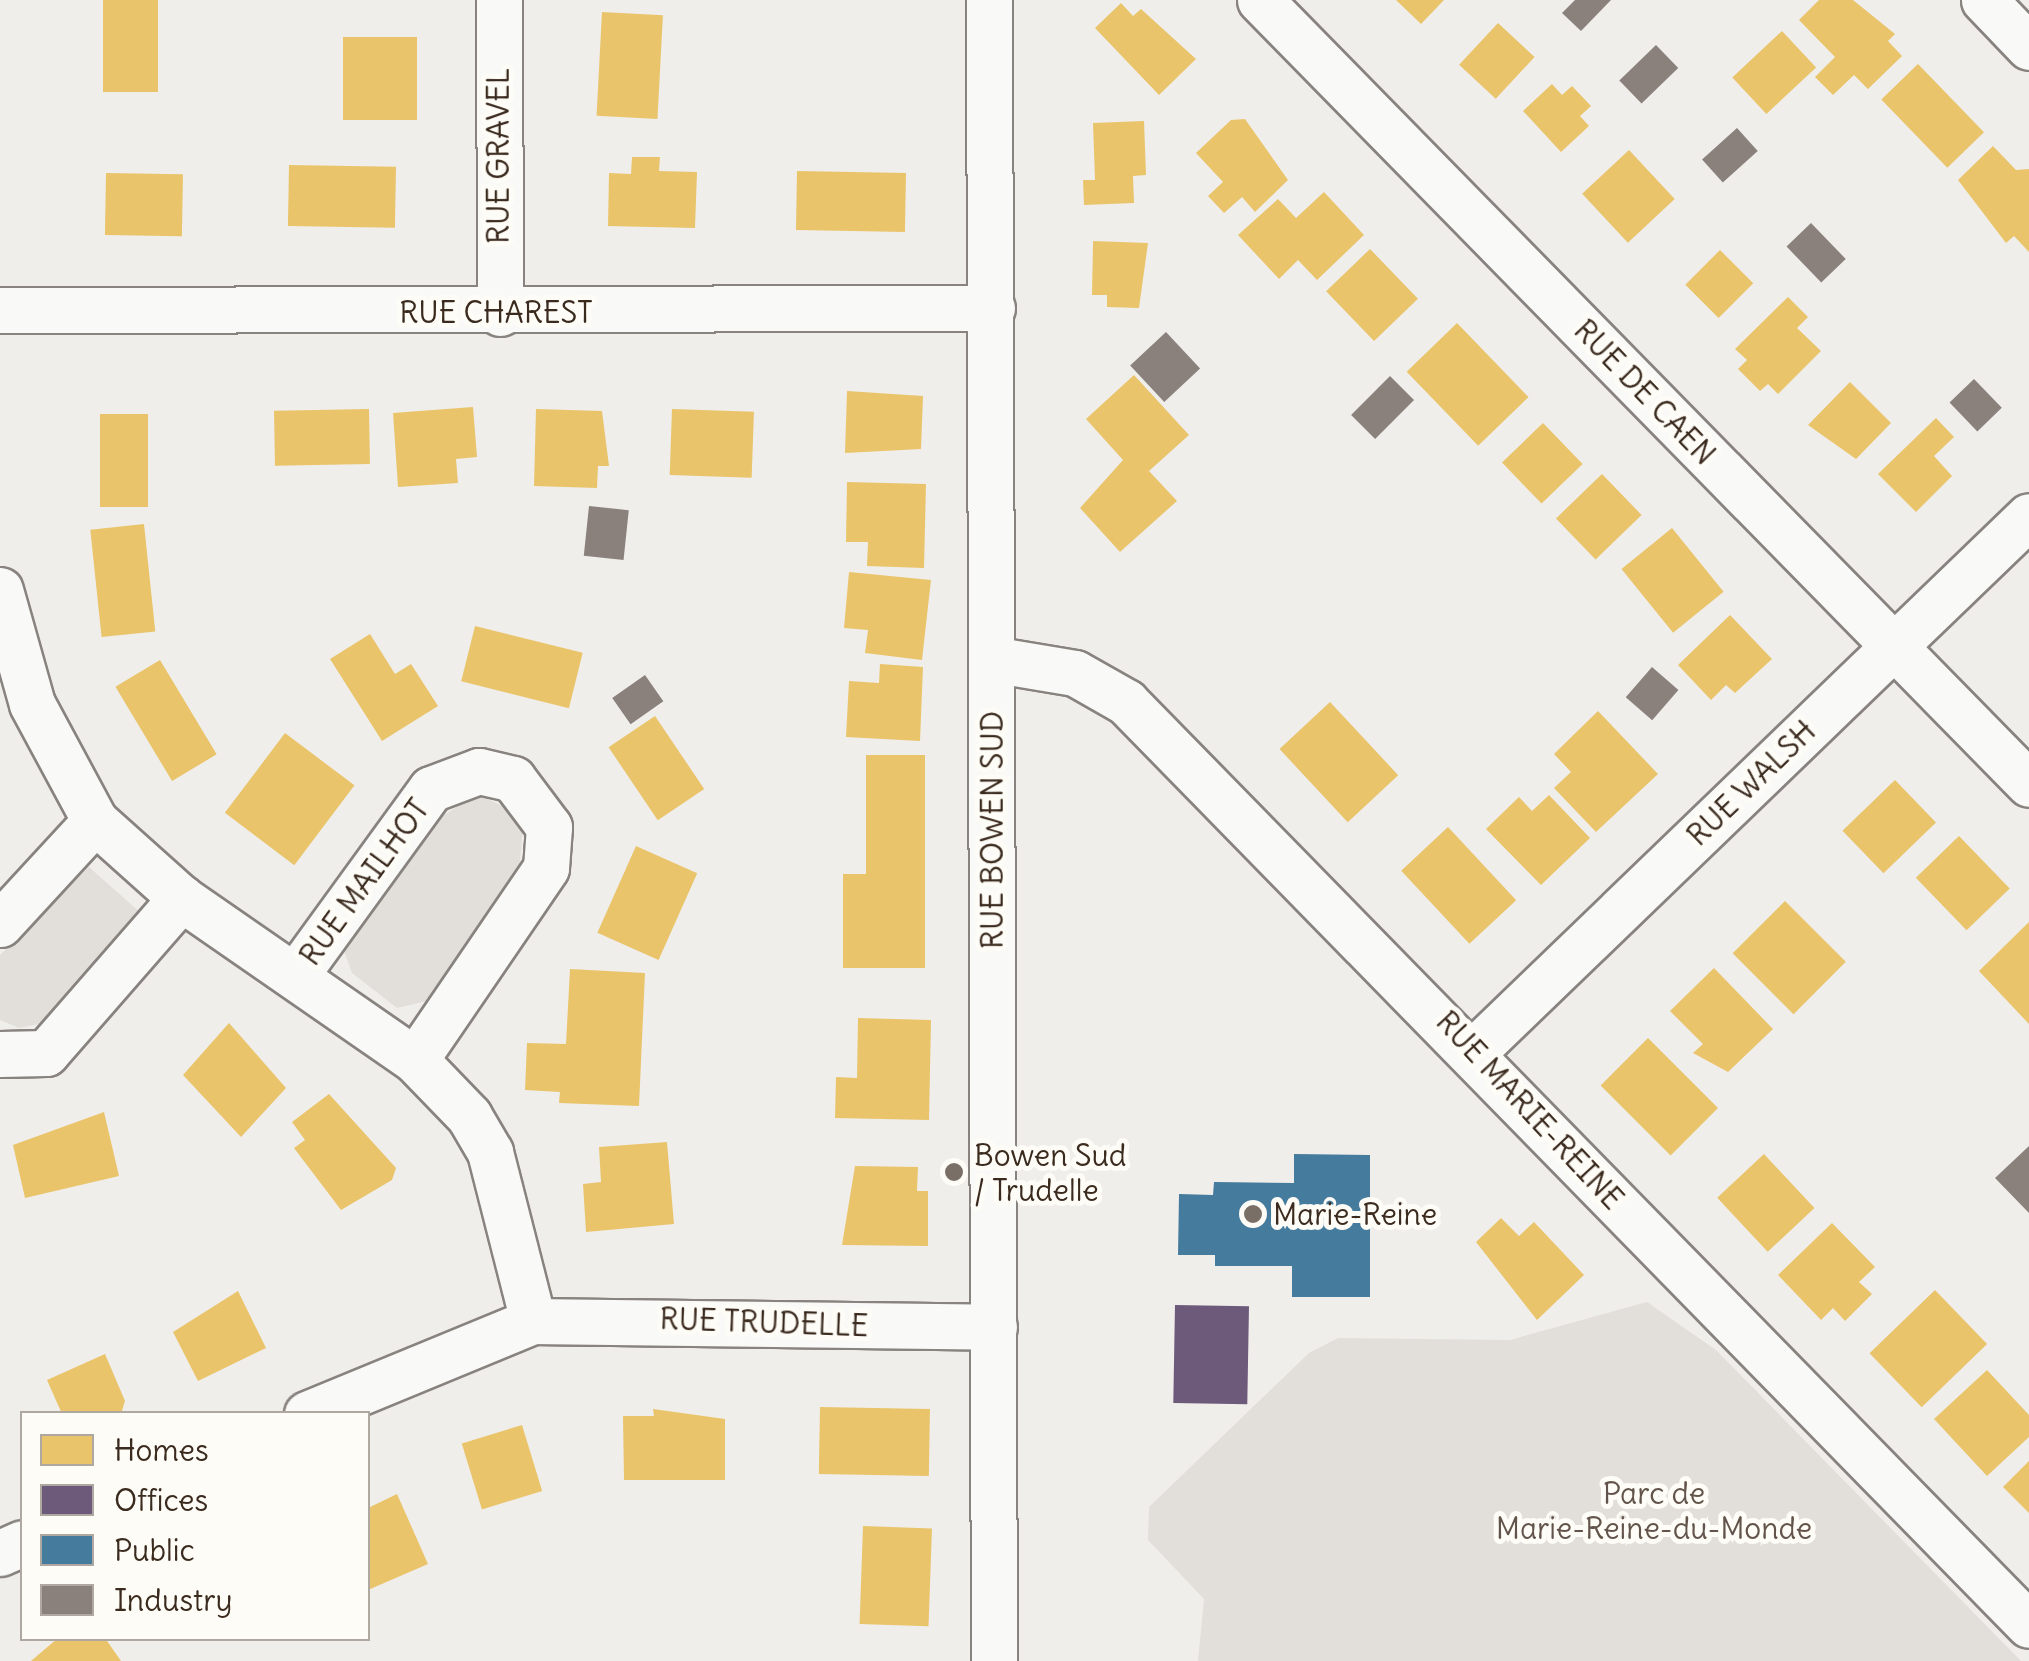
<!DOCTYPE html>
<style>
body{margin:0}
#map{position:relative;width:2029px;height:1661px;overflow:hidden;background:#f0eeeb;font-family:Delius,sans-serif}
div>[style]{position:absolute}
.green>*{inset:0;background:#e2dfda}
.homes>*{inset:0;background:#e9c46a;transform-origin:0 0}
.offices>*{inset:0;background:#6d597a;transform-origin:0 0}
.public>*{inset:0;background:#457b9d}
.industry>*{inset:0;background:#8a817c;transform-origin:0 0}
.roads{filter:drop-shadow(2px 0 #88837f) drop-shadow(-2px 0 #88837f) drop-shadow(0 2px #88837f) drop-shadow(0 -2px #88837f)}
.minor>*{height:45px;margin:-22.5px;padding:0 22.5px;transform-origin:22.5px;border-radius:22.5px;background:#f9f9f7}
.dots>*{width:28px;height:28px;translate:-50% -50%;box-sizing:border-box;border:5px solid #fdfcf7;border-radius:50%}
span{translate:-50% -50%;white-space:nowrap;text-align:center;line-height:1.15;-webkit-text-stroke:10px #fdfcf7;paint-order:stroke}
.street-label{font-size:30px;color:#3b2a1e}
.poi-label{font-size:30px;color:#3b2a1e}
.left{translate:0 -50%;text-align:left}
.park-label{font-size:30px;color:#62544a}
.legend{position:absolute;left:20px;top:1411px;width:350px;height:230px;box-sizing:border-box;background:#fdfcf7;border:2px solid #afa8a0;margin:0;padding:12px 18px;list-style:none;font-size:30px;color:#3b2a1e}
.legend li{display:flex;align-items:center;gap:20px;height:50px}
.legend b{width:50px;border:2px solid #afa8a0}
</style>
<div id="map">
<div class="green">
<i style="clip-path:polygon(477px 794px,513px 811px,523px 828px,519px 873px,431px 1000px,397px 1008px,352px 973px,341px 943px,430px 824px)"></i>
<i style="clip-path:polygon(89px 867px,142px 914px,49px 1022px,19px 1028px,0 1020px,0 955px)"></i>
<i style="clip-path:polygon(1647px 1302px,1716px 1350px,2021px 1661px,1198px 1661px,1204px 1599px,1148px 1540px,1149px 1507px,1309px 1353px,1338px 1338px,1510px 1340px)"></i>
</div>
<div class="homes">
<i style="left:103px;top:0;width:55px;height:92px"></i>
<i style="clip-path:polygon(1396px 0,1444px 0,1421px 24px)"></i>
<i style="clip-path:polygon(1819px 0,1853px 0,1895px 34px,1888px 41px,1902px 56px,1868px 89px,1854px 75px,1833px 95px,1815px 77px,1835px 57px,1799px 20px)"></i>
<i style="clip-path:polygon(1121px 3px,1133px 16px,1141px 9px,1196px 59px,1159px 95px,1095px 28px)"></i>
<i style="left:602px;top:12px;width:61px;height:104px;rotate:3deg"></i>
<i style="left:1498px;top:23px;width:50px;height:57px;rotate:43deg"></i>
<i style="left:1782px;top:31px;width:50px;height:68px;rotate:47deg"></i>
<i style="left:343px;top:37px;width:74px;height:83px"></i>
<i style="left:1918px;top:64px;width:95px;height:51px;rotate:46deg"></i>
<i style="clip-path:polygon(1552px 84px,1562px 95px,1572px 86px,1591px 106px,1580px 116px,1589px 126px,1561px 152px,1523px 111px)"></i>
<i style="clip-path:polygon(1245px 119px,1288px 180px,1255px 212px,1242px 197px,1224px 213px,1208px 196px,1223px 182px,1196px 153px,1231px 120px)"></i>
<i style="clip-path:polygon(1144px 121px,1146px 175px,1133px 176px,1134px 203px,1084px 205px,1083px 180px,1095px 180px,1093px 123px)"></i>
<i style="clip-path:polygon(1993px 146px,2016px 170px,2029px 169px,2029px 252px,2014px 236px,2006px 243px,1958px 180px)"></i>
<i style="left:1629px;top:150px;width:67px;height:64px;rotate:47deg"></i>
<i style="clip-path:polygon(632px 157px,660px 157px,659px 171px,697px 172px,695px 228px,608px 226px,609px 173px,631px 174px)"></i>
<i style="left:289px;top:165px;width:107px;height:61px;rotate:1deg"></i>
<i style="left:797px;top:171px;width:109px;height:59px;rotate:1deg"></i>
<i style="left:106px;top:173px;width:77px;height:62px;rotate:1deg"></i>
<i style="clip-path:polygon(1324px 192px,1364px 235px,1317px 280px,1298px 260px,1279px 279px,1238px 235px,1278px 199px,1296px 218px)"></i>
<i style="clip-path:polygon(1093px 241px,1148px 243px,1139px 308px,1107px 307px,1107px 295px,1092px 295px)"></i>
<i style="left:1370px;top:249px;width:69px;height:61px;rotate:46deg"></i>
<i style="left:1720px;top:250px;width:47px;height:49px;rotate:45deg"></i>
<i style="clip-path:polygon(1788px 297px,1808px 317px,1797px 328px,1821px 351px,1778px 394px,1768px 384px,1760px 391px,1738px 369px,1747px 360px,1735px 349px)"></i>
<i style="left:1457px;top:323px;width:103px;height:70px;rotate:46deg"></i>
<i style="clip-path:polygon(1134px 375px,1189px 435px,1149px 471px,1177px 501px,1120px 552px,1080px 508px,1123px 460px,1086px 419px)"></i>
<i style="clip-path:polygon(1850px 382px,1891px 423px,1856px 459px,1808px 425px)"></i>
<i style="clip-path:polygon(847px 391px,923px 396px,921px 449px,845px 453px)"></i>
<i style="clip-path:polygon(473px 407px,477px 457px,456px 459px,458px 483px,398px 487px,393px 413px)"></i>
<i style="left:369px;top:409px;width:55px;height:95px;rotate:89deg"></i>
<i style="clip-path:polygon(536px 409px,602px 411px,609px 466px,598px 466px,597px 488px,534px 486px)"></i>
<i style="left:672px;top:409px;width:82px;height:66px;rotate:2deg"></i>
<i style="left:100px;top:414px;width:48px;height:93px"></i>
<i style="clip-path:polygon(1936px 418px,1954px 437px,1934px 456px,1952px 476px,1916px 512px,1878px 474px)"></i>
<i style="left:1543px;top:423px;width:57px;height:57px;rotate:46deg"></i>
<i style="left:1602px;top:474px;width:57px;height:64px;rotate:46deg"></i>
<i style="clip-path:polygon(847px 482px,926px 484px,924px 568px,867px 566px,868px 542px,846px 542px)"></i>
<i style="left:144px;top:524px;width:108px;height:54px;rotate:84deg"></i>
<i style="left:1672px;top:528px;width:82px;height:65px;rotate:51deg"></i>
<i style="clip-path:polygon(849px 572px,931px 580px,922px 660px,865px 653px,868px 630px,844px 628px)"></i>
<i style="clip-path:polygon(1730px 615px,1772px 659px,1735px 693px,1726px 685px,1711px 700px,1678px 665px)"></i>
<i style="left:475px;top:626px;width:111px;height:57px;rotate:14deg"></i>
<i style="clip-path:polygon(370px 634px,395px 674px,411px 664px,438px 706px,382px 741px,330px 659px)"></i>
<i style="left:160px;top:660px;width:110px;height:52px;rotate:59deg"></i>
<i style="clip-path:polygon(880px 664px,923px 667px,920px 741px,846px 737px,849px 681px,879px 683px)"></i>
<i style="left:1330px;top:702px;width:100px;height:69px;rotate:47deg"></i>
<i style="clip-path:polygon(1598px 711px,1658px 774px,1596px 832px,1554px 788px,1571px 772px,1554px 754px)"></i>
<i style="left:655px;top:716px;width:88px;height:56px;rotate:56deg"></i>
<i style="left:285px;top:733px;width:87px;height:100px;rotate:37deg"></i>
<i style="clip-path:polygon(866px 755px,925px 755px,925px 968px,843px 968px,843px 874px,866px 874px)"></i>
<i style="left:1895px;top:780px;width:59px;height:73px;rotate:46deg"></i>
<i style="clip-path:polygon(1549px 795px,1590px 838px,1541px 885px,1486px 829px,1519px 797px,1532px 811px)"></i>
<i style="left:1448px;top:827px;width:100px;height:64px;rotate:47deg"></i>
<i style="left:1959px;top:836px;width:73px;height:60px;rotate:46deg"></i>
<i style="left:636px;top:846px;width:67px;height:95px;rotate:24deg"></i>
<i style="left:1785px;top:901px;width:86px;height:74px;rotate:45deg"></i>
<i style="clip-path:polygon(2029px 922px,2029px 1024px,1979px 971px)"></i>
<i style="clip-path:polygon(1714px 968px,1773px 1029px,1728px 1072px,1693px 1053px,1703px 1044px,1670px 1011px)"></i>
<i style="clip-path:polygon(570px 969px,645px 973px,639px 1106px,559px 1103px,560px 1092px,525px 1090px,527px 1043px,566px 1044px)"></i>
<i style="clip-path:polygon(858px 1018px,931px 1020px,929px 1120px,835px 1118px,836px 1077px,857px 1078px)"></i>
<i style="clip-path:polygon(229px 1023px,286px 1088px,241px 1137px,183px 1075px)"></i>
<i style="left:1648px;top:1038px;width:99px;height:67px;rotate:45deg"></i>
<i style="clip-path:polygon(329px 1094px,396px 1168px,392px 1180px,341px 1210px,294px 1148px,305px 1140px,292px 1122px)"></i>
<i style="clip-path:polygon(104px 1112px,119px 1176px,25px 1198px,13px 1145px)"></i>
<i style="clip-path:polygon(667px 1142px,674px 1224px,586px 1232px,583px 1184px,601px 1182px,599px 1147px)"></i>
<i style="left:1764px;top:1154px;width:74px;height:64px;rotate:47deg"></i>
<i style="clip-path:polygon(855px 1166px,918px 1167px,917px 1191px,928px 1191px,928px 1246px,842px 1245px)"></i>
<i style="clip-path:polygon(1501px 1218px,1519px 1236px,1534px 1222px,1584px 1275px,1537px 1320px,1476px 1242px)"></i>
<i style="clip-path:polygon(1832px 1223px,1875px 1267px,1859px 1282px,1872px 1294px,1845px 1321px,1833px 1308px,1821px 1320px,1778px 1275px)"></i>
<i style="left:1935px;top:1290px;width:75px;height:91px;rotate:46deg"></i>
<i style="clip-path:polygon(238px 1291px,266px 1348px,198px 1381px,173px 1332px)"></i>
<i style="clip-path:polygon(105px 1354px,125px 1401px,121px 1414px,62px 1414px,47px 1380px)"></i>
<i style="clip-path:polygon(1987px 1370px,2029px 1415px,2029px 1437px,1987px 1476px,1934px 1419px)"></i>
<i style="left:820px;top:1407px;width:110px;height:67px;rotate:1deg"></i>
<i style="clip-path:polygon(653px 1409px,725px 1419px,725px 1480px,624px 1480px,623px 1416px,654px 1416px)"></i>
<i style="left:522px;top:1425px;width:69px;height:63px;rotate:73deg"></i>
<i style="clip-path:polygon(2029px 1461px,2029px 1513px,2003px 1487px)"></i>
<i style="clip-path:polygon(397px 1494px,428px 1564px,368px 1590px,368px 1508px)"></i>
<i style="left:863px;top:1526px;width:69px;height:98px;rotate:2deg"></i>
<i style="clip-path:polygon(58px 1638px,105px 1638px,121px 1661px,31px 1661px)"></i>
</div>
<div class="offices">
<i style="left:1175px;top:1305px;width:74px;height:98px;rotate:1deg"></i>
</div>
<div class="public">
<i style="clip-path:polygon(1294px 1154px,1370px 1155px,1370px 1297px,1292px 1297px,1292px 1266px,1215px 1266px,1215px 1255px,1178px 1255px,1179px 1194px,1213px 1195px,1214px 1182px,1294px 1183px)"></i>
</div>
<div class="industry">
<i style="clip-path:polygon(1575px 0,1611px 0,1581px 31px,1562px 13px)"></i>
<i style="left:1656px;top:45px;width:32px;height:51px;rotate:46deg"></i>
<i style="left:1737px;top:128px;width:31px;height:47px;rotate:48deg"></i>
<i style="left:1811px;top:223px;width:50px;height:34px;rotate:46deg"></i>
<i style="left:1166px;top:332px;width:50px;height:49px;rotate:47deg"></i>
<i style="left:1390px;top:376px;width:34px;height:55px;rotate:45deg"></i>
<i style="left:1974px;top:379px;width:40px;height:34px;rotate:46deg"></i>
<i style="left:589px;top:506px;width:40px;height:50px;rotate:6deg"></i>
<i style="left:1652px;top:667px;width:35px;height:40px;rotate:41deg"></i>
<i style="left:645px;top:675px;width:32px;height:40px;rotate:55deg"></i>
<i style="clip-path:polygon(2029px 1146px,2029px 1213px,1995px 1178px)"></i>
</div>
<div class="roads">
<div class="minor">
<i style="left:499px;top:0;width:313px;rotate:89.8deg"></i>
<i style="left:989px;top:0;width:1661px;rotate:89.83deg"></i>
<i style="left:1260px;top:0;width:1098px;rotate:45.55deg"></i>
<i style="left:1984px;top:0;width:65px;rotate:46.2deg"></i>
<i style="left:0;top:310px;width:992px;rotate:-0.12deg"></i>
<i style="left:0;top:590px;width:118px;rotate:74.3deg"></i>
<i style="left:32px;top:704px;width:133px;rotate:61.7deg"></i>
<i style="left:95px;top:821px;width:115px;rotate:41.8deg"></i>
<i style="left:181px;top:898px;width:285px;rotate:34.7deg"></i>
<i style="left:415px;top:1060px;width:78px;rotate:46deg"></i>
<i style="left:469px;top:1116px;width:42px;rotate:59.7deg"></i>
<i style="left:490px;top:1152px;width:174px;rotate:75.7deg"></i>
<i style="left:991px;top:659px;width:85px;rotate:9.5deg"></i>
<i style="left:1075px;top:673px;width:59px;rotate:29.6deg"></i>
<i style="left:1126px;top:702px;width:1291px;rotate:45.63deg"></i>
<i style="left:0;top:924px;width:140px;rotate:-47.3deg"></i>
<i style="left:295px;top:976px;width:231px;rotate:-54deg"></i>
<i style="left:431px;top:789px;width:51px;rotate:-20.6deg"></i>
<i style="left:479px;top:771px;width:35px;rotate:13deg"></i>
<i style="left:513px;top:779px;width:60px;rotate:53.1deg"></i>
<i style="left:549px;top:827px;width:41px;rotate:94.2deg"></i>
<i style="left:546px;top:868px;width:232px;rotate:124.3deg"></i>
<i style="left:1473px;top:1052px;width:772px;rotate:-43.95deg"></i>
<i style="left:0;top:1054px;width:46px;rotate:-1.2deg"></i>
<i style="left:46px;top:1053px;width:206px;rotate:-48.9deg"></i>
<i style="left:307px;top:1414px;width:244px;rotate:-22.4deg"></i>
<i style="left:533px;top:1321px;width:461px;rotate:0.7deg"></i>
<i style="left:0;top:1553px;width:24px;rotate:-24deg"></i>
</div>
</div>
<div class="dots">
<i style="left:954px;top:1172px;background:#7a6f66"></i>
<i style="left:1253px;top:1214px;background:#7a6f66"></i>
</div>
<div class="street-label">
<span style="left:498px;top:156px;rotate:-90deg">RUE GRAVEL</span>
<span style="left:496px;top:312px">RUE CHAREST</span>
<span style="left:1645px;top:392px;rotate:46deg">RUE DE CAEN</span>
<span style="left:1751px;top:783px;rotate:-44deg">RUE WALSH</span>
<span style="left:992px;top:830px;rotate:-90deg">RUE BOWEN SUD</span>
<span style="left:364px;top:882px;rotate:-54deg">RUE MAILHOT</span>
<span style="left:1530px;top:1110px;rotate:47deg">RUE MARIE-REINE</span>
<span style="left:764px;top:1322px;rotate:2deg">RUE TRUDELLE</span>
</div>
<div class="poi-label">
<span class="left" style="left:974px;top:1172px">Bowen Sud<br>/ Trudelle</span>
<span class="left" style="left:1273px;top:1214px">Marie-Reine</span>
</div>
<div class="park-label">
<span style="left:1654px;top:1510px">Parc de<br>Marie-Reine-du-Monde</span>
</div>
<ul class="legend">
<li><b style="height:28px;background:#e9c46a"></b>Homes</li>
<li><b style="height:28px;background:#6d597a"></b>Offices</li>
<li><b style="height:28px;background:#457b9d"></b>Public</li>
<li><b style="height:28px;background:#8a817c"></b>Industry</li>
</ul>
</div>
